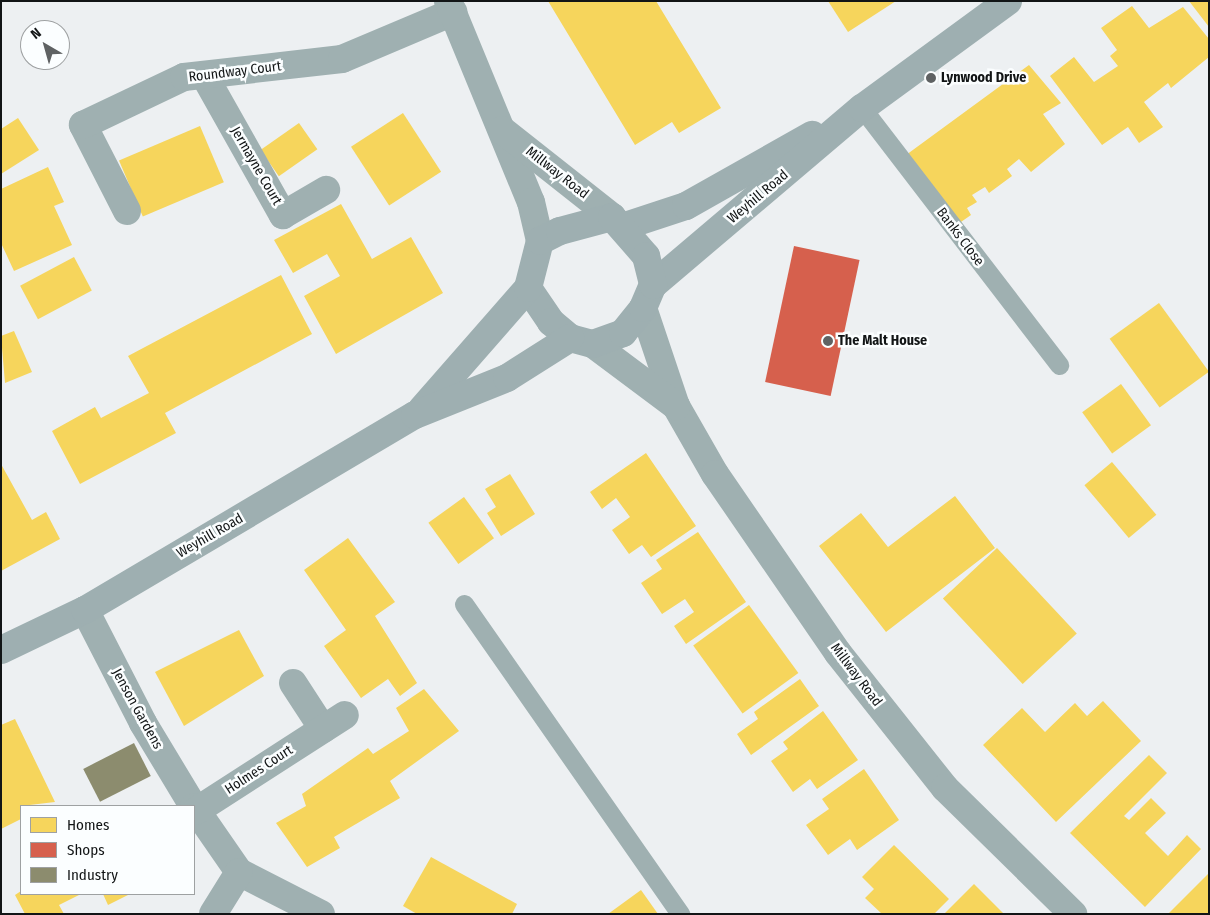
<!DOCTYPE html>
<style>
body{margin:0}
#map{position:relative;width:1210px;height:915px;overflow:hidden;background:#edf0f2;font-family:"Fira Sans Condensed",sans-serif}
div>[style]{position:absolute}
.homes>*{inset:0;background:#f6d55c;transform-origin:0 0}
.shops>*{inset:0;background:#d6604d;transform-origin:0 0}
.industry>*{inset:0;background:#8c8c6e;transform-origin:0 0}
.service>*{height:19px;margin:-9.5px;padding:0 9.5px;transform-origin:9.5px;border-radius:9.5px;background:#9fb0b1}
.minor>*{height:28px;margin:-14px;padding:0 14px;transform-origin:14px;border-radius:14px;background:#9fb0b1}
.tertiary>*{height:28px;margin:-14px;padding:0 14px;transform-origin:14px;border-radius:14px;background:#9fb0b1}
.secondary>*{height:28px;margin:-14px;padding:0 14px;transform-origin:14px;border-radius:14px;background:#9eafb1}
.dots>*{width:14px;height:14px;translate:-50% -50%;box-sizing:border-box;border:2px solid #fbfeff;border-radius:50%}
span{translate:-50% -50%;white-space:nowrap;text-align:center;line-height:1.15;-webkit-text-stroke:5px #fbfeff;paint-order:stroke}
.street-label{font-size:14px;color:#121516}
.poi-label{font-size:14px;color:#121516;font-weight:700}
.left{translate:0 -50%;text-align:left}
.frame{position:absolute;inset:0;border:2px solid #121516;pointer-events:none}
.legend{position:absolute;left:20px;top:805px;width:175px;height:90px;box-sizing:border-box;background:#fbfeff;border:1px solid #9ea1a2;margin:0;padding:6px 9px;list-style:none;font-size:15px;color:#121516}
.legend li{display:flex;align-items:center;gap:10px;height:25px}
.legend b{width:25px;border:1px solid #9ea1a2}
.north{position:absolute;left:20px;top:20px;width:50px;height:50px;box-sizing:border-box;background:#fbfeff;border:1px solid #9ea1a2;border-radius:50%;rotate:322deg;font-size:14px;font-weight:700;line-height:20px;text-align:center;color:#121516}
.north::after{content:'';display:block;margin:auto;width:18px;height:22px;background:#5f6263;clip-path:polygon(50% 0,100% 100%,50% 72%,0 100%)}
</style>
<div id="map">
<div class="homes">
<i style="clip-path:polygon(548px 1px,656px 1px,721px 108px,679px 133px,672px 122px,635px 145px)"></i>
<i style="clip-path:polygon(828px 1px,896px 1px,848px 32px)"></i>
<i style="clip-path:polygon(1189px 1px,1209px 1px,1209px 27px)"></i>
<i style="clip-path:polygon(1132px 6px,1149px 28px,1183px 7px,1209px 39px,1209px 57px,1171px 88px,1168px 83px,1144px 102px,1163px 127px,1139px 143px,1128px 127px,1102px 145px,1050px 76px,1074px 57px,1094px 82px,1118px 66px,1110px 56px,1117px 50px,1101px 28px)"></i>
<i style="clip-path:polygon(1029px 65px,1061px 103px,1043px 114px,1065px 144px,1031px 172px,1019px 159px,1007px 169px,1012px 176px,989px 193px,985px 187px,972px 195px,977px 202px,967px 208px,971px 215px,958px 224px,906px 155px)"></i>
<i style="left:403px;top:113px;width:70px;height:62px;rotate:57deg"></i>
<i style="clip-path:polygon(18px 118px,39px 150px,1px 174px,1px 129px)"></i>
<i style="left:299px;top:123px;width:32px;height:47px;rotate:55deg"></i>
<i style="left:200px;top:126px;width:61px;height:88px;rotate:67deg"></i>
<i style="clip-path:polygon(48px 167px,64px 202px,54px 206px,72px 245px,14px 271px,1px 243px,1px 189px)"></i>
<i style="clip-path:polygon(341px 204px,372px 259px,411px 237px,443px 293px,336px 354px,304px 296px,340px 276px,327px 254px,293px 273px,274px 240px)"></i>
<i style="left:74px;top:257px;width:38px;height:61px;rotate:62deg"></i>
<i style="clip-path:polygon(281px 275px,312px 334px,165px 413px,176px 433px,80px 484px,52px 431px,95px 407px,101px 418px,149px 393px,128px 356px)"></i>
<i style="left:1159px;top:303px;width:85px;height:61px;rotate:54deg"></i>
<i style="clip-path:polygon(14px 331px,32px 372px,5px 383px,1px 336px)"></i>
<i style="left:1121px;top:384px;width:51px;height:48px;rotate:54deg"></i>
<i style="clip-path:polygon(646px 453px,696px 526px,651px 557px,642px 545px,629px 554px,612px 530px,630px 517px,616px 498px,602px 509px,590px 492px)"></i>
<i style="left:1112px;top:462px;width:69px;height:36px;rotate:50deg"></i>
<i style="clip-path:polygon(1px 464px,32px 520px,46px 512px,60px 539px,1px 571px)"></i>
<i style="clip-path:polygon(510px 474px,535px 514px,501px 536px,487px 513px,496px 507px,485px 489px)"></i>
<i style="clip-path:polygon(955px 496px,995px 548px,886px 632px,819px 546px,861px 513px,888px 547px)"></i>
<i style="left:464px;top:497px;width:51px;height:44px;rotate:54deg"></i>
<i style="clip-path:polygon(698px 532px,746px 602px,686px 644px,674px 626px,694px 612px,685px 599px,662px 614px,641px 583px,662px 569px,656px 560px)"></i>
<i style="clip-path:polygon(348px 538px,395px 602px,375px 616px,417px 683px,400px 696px,388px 679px,361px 698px,324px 646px,346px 630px,304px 570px)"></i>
<i style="left:997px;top:548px;width:117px;height:74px;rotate:47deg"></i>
<i style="left:749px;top:605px;width:84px;height:69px;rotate:54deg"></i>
<i style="clip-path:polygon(239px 630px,264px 676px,184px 726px,155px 672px)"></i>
<i style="clip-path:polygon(800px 679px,819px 706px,751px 755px,737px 734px,758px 719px,754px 712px)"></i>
<i style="clip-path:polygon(424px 689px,459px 731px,390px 781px,400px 798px,334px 837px,340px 848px,307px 867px,276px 823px,306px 806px,302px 794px,368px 748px,373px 754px,409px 731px,396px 708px)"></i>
<i style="clip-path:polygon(1103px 701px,1141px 741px,1056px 822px,983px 745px,1022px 708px,1045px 732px,1075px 703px,1087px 716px)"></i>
<i style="clip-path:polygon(823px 711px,858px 760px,817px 789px,810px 779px,793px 792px,771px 761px,788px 749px,783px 742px)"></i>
<i style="clip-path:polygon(15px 719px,55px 802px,21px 806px,21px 819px,1px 829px,1px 725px)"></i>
<i style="clip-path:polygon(1149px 755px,1167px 773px,1124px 816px,1129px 820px,1151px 798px,1166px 813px,1145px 833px,1168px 856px,1187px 835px,1201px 849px,1145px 907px,1070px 833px)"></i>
<i style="clip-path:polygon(864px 769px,899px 820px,857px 850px,850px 839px,828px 855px,806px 825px,829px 809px,822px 799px)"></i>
<i style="clip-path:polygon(894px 845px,949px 899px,934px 914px,882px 914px,865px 898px,874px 889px,862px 877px)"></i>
<i style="clip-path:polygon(431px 857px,517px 904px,512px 914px,417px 914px,403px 906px)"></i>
<i style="clip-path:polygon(1209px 873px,1209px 914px,1168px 914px)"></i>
<i style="clip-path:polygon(974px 884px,1004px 914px,944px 914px)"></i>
<i style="clip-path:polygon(641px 890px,658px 914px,608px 914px)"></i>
<i style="clip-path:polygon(21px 891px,21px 894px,81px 894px,59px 905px,64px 914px,25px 914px,15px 895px)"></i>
<i style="clip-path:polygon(103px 894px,130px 894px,108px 905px)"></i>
</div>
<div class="shops">
<i style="left:794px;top:246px;width:67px;height:139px;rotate:12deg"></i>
</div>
<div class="industry">
<i style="left:134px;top:743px;width:37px;height:57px;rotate:63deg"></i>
</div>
<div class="service">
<i style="left:862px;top:108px;width:324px;rotate:52.5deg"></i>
<i style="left:464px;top:604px;width:378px;rotate:55.1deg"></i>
</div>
<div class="minor">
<i style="left:204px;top:75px;width:161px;rotate:60.6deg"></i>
<i style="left:283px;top:215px;width:50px;rotate:-30.2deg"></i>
<i style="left:127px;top:211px;width:97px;rotate:-117.1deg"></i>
<i style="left:83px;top:125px;width:112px;rotate:-25.4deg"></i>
<i style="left:184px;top:77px;width:159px;rotate:-6.5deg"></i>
<i style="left:342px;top:59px;width:121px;rotate:-22.9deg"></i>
<i style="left:85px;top:610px;width:127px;rotate:62.8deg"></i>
<i style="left:143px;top:723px;width:97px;rotate:58.9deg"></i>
<i style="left:293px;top:683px;width:55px;rotate:56.9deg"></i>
<i style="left:194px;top:807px;width:79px;rotate:55.3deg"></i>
<i style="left:239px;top:872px;width:92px;rotate:27.1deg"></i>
<i style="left:196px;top:811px;width:177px;rotate:-32.8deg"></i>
<i style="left:213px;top:914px;width:49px;rotate:-58.2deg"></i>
</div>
<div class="tertiary">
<i style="left:448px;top:1px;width:217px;rotate:67.6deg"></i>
<i style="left:531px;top:202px;width:40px;rotate:77deg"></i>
<i style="left:502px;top:130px;width:140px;rotate:38.3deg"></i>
<i style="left:643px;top:308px;width:103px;rotate:71.4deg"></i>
<i style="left:676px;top:406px;width:78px;rotate:60.2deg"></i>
<i style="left:715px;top:474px;width:217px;rotate:55.5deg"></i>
<i style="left:838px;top:653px;width:172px;rotate:51.6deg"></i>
<i style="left:945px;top:788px;width:180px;rotate:44.5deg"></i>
<i style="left:593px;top:344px;width:104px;rotate:36.8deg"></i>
</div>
<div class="secondary">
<i style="left:625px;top:226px;width:64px;rotate:-18.2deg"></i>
<i style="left:686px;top:206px;width:145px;rotate:-29.4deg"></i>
<i style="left:528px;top:288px;width:41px;rotate:55.9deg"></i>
<i style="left:551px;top:322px;width:25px;rotate:40deg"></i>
<i style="left:570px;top:338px;width:24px;rotate:15deg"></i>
<i style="left:593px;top:344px;width:32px;rotate:-20deg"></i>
<i style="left:623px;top:333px;width:32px;rotate:-51deg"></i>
<i style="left:643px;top:308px;width:25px;rotate:-67deg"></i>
<i style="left:653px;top:285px;width:274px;rotate:-40.3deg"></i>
<i style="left:862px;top:108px;width:181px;rotate:-36.2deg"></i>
<i style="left:422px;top:409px;width:161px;rotate:-48.8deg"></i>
<i style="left:528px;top:288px;width:49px;rotate:-75.7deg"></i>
<i style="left:540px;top:241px;width:22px;rotate:-27deg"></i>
<i style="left:560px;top:231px;width:54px;rotate:-15.1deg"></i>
<i style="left:612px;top:217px;width:52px;rotate:48.9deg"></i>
<i style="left:646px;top:256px;width:30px;rotate:76deg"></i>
<i style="left:1px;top:650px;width:93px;rotate:-25.5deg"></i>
<i style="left:85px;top:610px;width:383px;rotate:-30.6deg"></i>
<i style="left:415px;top:415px;width:99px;rotate:-21.9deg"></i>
<i style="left:507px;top:378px;width:75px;rotate:-32.4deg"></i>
</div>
<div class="dots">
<i style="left:931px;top:78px;background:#5f6263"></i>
<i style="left:828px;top:341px;background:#5f6263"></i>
</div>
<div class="street-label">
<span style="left:235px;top:72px;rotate:-7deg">Roundway Court</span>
<span style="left:256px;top:166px;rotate:60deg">Jermayne Court</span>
<span style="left:557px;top:173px;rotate:38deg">Millway Road</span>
<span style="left:758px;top:197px;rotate:-40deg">Weyhill Road</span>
<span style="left:960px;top:237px;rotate:53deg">Banks Close</span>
<span style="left:210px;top:536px;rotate:-30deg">Weyhill Road</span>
<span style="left:856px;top:675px;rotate:53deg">Millway Road</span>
<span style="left:137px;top:709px;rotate:61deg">Jenson Gardens</span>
<span style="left:259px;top:770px;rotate:-33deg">Holmes Court</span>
</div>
<div class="poi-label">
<span class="left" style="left:941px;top:78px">Lynwood Drive</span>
<span class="left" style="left:838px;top:341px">The Malt House</span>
</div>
<div class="frame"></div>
<ul class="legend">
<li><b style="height:14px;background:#f6d55c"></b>Homes</li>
<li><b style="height:14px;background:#d6604d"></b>Shops</li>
<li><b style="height:14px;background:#8c8c6e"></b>Industry</li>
</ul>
<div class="north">N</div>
</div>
